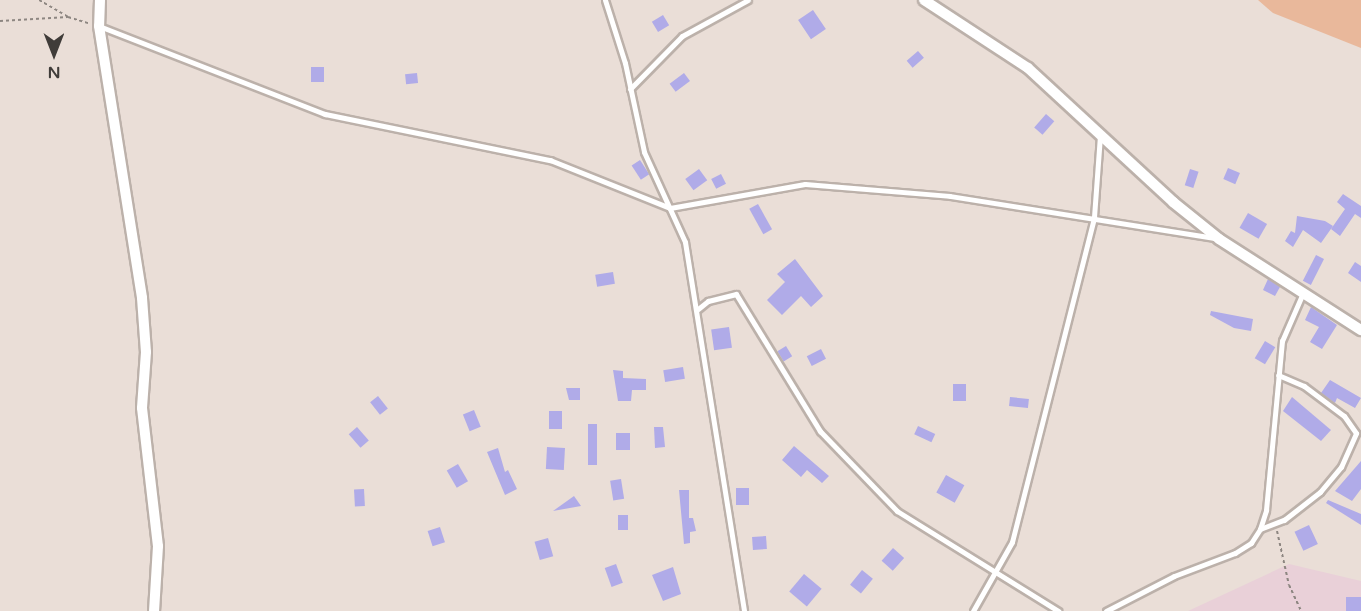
<!DOCTYPE html>
<style>
body{margin:0}
#map{position:relative;width:1361px;height:611px;overflow:hidden;background:#eaded7;font-family:"Varela Round",sans-serif}
div>[style]{position:absolute}
.education>*{inset:0;background:#e9d0d8}
.green>*{inset:0;background:#e9b89b}
.building>*{inset:0;background:#b0abe8;transform-origin:0 0}
.path>*{height:2px;margin-top:-1px;transform-origin:0;background:repeating-linear-gradient(90deg,#8d8681 0 3px,transparent 0 6px)}
.roads{filter:drop-shadow(2px 0 #bcb1aa) drop-shadow(-2px 0 #bcb1aa) drop-shadow(0 2px #bcb1aa) drop-shadow(0 -2px #bcb1aa)}
.lane>*{height:5px;margin:-2.5px;padding:0 2.5px;transform-origin:2.5px;border-radius:2.5px;background:#fff}
.street>*{height:10px;margin:-5px;padding:0 5px;transform-origin:5px;border-radius:5px;background:#fff}
span{translate:-50% -50%;white-space:nowrap;text-align:center;line-height:1.15;-webkit-text-stroke:6px #eaded7;paint-order:stroke}
.north{position:absolute;left:24px;top:24px;width:60px;height:60px;-webkit-text-stroke:4px #eaded7;paint-order:stroke;rotate:180deg;font-size:16px;font-weight:700;line-height:24px;text-align:center;color:#403c39}
.north::after{content:'';display:block;margin:auto;width:21px;height:27px;background:#403c39;clip-path:polygon(50% 0,100% 100%,50% 72%,0 100%)}
</style>
<div id="map">
<div class="education">
<i style="clip-path:polygon(1289px 564px,1361px 581px,1361px 611px,1188px 611px)"></i>
</div>
<div class="green">
<i style="clip-path:polygon(1258px 0,1361px 0,1361px 48px,1273px 13px)"></i>
</div>
<div class="building">
<i style="left:813px;top:10px;width:23px;height:18px;rotate:56deg"></i>
<i style="left:663px;top:15px;width:12px;height:13px;rotate:59deg"></i>
<i style="left:918px;top:51px;width:9px;height:15px;rotate:49deg"></i>
<i style="left:311px;top:67px;width:13px;height:15px"></i>
<i style="left:417px;top:73px;width:10px;height:12px;rotate:84deg"></i>
<i style="left:684px;top:73px;width:10px;height:18px;rotate:53deg"></i>
<i style="left:1046px;top:114px;width:11px;height:18px;rotate:41deg"></i>
<i style="left:640px;top:160px;width:17px;height:10px;rotate:57deg"></i>
<i style="left:1228px;top:168px;width:13px;height:12px;rotate:23deg"></i>
<i style="left:699px;top:169px;width:14px;height:17px;rotate:54deg"></i>
<i style="left:1190px;top:169px;width:9px;height:17px;rotate:18deg"></i>
<i style="left:721px;top:174px;width:11px;height:11px;rotate:63deg"></i>
<i style="clip-path:polygon(1343px 194px,1361px 206px,1361px 218px,1355px 214px,1340px 236px,1331px 229px,1345px 209px,1337px 202px)"></i>
<i style="left:758px;top:204px;width:29px;height:10px;rotate:61deg"></i>
<i style="left:1248px;top:213px;width:22px;height:17px;rotate:30deg"></i>
<i style="clip-path:polygon(1297px 216px,1325px 221px,1333px 226px,1321px 243px,1303px 230px,1293px 247px,1285px 241px,1291px 231px,1295px 233px)"></i>
<i style="left:1316px;top:255px;width:9px;height:29px;rotate:27deg"></i>
<i style="clip-path:polygon(795px 259px,823px 296px,811px 307px,801px 296px,782px 315px,767px 300px,785px 282px,777px 274px)"></i>
<i style="clip-path:polygon(1355px 262px,1361px 266px,1361px 282px,1348px 273px)"></i>
<i style="left:613px;top:272px;width:12px;height:18px;rotate:81deg"></i>
<i style="clip-path:polygon(1268px 279px,1280px 287px,1275px 296px,1263px 290px)"></i>
<i style="clip-path:polygon(1311px 307px,1337px 325px,1322px 349px,1310px 342px,1319px 327px,1305px 320px)"></i>
<i style="clip-path:polygon(1211px 311px,1253px 319px,1251px 331px,1234px 328px,1210px 315px)"></i>
<i style="left:729px;top:327px;width:21px;height:18px;rotate:82deg"></i>
<i style="left:1265px;top:341px;width:12px;height:20px;rotate:31deg"></i>
<i style="left:786px;top:346px;width:12px;height:10px;rotate:59deg"></i>
<i style="left:821px;top:349px;width:11px;height:16px;rotate:63deg"></i>
<i style="left:683px;top:367px;width:12px;height:20px;rotate:81deg"></i>
<i style="clip-path:polygon(613px 370px,623px 371px,623px 378px,646px 379px,646px 390px,632px 390px,631px 401px,618px 401px)"></i>
<i style="clip-path:polygon(1330px 380px,1361px 398px,1355px 408px,1337px 398px,1335px 403px,1321px 393px)"></i>
<i style="left:953px;top:384px;width:13px;height:17px"></i>
<i style="clip-path:polygon(566px 388px,580px 388px,580px 400px,569px 400px)"></i>
<i style="left:378px;top:396px;width:16px;height:10px;rotate:52deg"></i>
<i style="left:1010px;top:397px;width:19px;height:9px;rotate:6deg"></i>
<i style="clip-path:polygon(1292px 397px,1331px 430px,1321px 441px,1283px 411px)"></i>
<i style="left:474px;top:410px;width:18px;height:12px;rotate:68deg"></i>
<i style="left:549px;top:411px;width:13px;height:18px"></i>
<i style="left:588px;top:424px;width:9px;height:41px"></i>
<i style="left:918px;top:426px;width:19px;height:9px;rotate:25deg"></i>
<i style="left:357px;top:427px;width:18px;height:11px;rotate:49deg"></i>
<i style="clip-path:polygon(654px 427px,663px 427px,665px 447px,655px 448px)"></i>
<i style="left:616px;top:433px;width:14px;height:17px"></i>
<i style="clip-path:polygon(794px 446px,829px 476px,822px 483px,807px 470px,801px 477px,782px 460px)"></i>
<i style="left:547px;top:447px;width:18px;height:22px;rotate:3deg"></i>
<i style="clip-path:polygon(498px 448px,505px 472px,508px 470px,517px 489px,505px 495px,487px 452px)"></i>
<i style="clip-path:polygon(1361px 461px,1361px 489px,1352px 501px,1335px 491px)"></i>
<i style="left:458px;top:464px;width:20px;height:13px;rotate:60deg"></i>
<i style="left:946px;top:475px;width:21px;height:20px;rotate:29deg"></i>
<i style="left:621px;top:479px;width:20px;height:11px;rotate:81deg"></i>
<i style="left:736px;top:488px;width:13px;height:17px"></i>
<i style="left:364px;top:489px;width:17px;height:10px;rotate:87deg"></i>
<i style="clip-path:polygon(679px 490px,689px 490px,689px 518px,693px 518px,696px 531px,690px 532px,690px 543px,684px 544px)"></i>
<i style="clip-path:polygon(574px 496px,581px 506px,553px 511px)"></i>
<i style="clip-path:polygon(1328px 500px,1361px 514px,1361px 525px,1326px 503px)"></i>
<i style="left:618px;top:515px;width:10px;height:15px"></i>
<i style="left:1309px;top:525px;width:21px;height:16px;rotate:65deg"></i>
<i style="left:440px;top:527px;width:16px;height:13px;rotate:72deg"></i>
<i style="left:766px;top:536px;width:13px;height:14px;rotate:86deg"></i>
<i style="left:548px;top:538px;width:19px;height:14px;rotate:74deg"></i>
<i style="left:893px;top:548px;width:15px;height:17px;rotate:42deg"></i>
<i style="left:616px;top:564px;width:20px;height:12px;rotate:70deg"></i>
<i style="clip-path:polygon(673px 567px,681px 594px,663px 601px,652px 575px)"></i>
<i style="left:862px;top:570px;width:14px;height:19px;rotate:39deg"></i>
<i style="left:804px;top:574px;width:23px;height:23px;rotate:40deg"></i>
<i style="left:1346px;top:597px;width:15px;height:14px"></i>
</div>
<div class="path">
<i style="left:39px;top:0;width:34px;rotate:30deg"></i>
<i style="left:0;top:21px;width:68px;rotate:-3.4deg"></i>
<i style="left:68px;top:17px;width:21px;rotate:17deg"></i>
<i style="left:1277px;top:531px;width:55px;rotate:77.5deg"></i>
<i style="left:1289px;top:585px;width:29px;rotate:65deg"></i>
</div>
<div class="roads">
<div class="lane">
<i style="left:605px;top:0;width:66px;rotate:72.4deg"></i>
<i style="left:625px;top:63px;width:91px;rotate:77.9deg"></i>
<i style="left:644px;top:152px;width:99px;rotate:65.5deg"></i>
<i style="left:685px;top:242px;width:374px;rotate:80.9deg"></i>
<i style="left:99px;top:26px;width:243px;rotate:21.3deg"></i>
<i style="left:325px;top:114px;width:230px;rotate:11.6deg"></i>
<i style="left:550px;top:160px;width:129px;rotate:21.8deg"></i>
<i style="left:670px;top:208px;width:137px;rotate:-10.1deg"></i>
<i style="left:805px;top:184px;width:145px;rotate:4.7deg"></i>
<i style="left:950px;top:196px;width:267px;rotate:9deg"></i>
<i style="left:630px;top:89px;width:74px;rotate:-45.5deg"></i>
<i style="left:682px;top:36px;width:75px;rotate:-28.6deg"></i>
<i style="left:698px;top:309px;width:13px;rotate:-39deg"></i>
<i style="left:708px;top:301px;width:29px;rotate:-14deg"></i>
<i style="left:736px;top:294px;width:161px;rotate:58.5deg"></i>
<i style="left:820px;top:431px;width:111px;rotate:46.1deg"></i>
<i style="left:897px;top:511px;width:190px;rotate:31.8deg"></i>
<i style="left:1260px;top:529px;width:26px;rotate:-21deg"></i>
<i style="left:1284px;top:520px;width:46px;rotate:-37.9deg"></i>
<i style="left:1320px;top:492px;width:33px;rotate:-50deg"></i>
<i style="left:1341px;top:467px;width:37px;rotate:-66deg"></i>
<i style="left:1356px;top:433px;width:21px;rotate:-125deg"></i>
<i style="left:1344px;top:416px;width:50px;rotate:-143.1deg"></i>
<i style="left:1304px;top:386px;width:28px;rotate:-157deg"></i>
<i style="left:973px;top:611px;width:79px;rotate:-60.5deg"></i>
<i style="left:1012px;top:542px;width:335px;rotate:-75.8deg"></i>
<i style="left:1094px;top:217px;width:81px;rotate:-85.8deg"></i>
<i style="left:1106px;top:611px;width:76px;rotate:-27.2deg"></i>
<i style="left:1174px;top:576px;width:65px;rotate:-20.7deg"></i>
<i style="left:1235px;top:553px;width:19px;rotate:-32deg"></i>
<i style="left:1251px;top:543px;width:17px;rotate:-57deg"></i>
<i style="left:1260px;top:529px;width:20px;rotate:-72deg"></i>
<i style="left:1266px;top:510px;width:170px;rotate:-84.6deg"></i>
<i style="left:1282px;top:341px;width:52px;rotate:-66.4deg"></i>
</div>
<div class="street">
<i style="left:100px;top:0;width:26px;rotate:92deg"></i>
<i style="left:99px;top:26px;width:275px;rotate:81deg"></i>
<i style="left:142px;top:298px;width:54px;rotate:85.8deg"></i>
<i style="left:146px;top:352px;width:56px;rotate:94.1deg"></i>
<i style="left:142px;top:408px;width:139px;rotate:83.4deg"></i>
<i style="left:158px;top:546px;width:65px;rotate:93.5deg"></i>
<i style="left:924px;top:0;width:124px;rotate:33.2deg"></i>
<i style="left:1028px;top:68px;width:197px;rotate:42.7deg"></i>
<i style="left:1173px;top:202px;width:59px;rotate:38.8deg"></i>
<i style="left:1219px;top:239px;width:169px;rotate:32.7deg"></i>
</div>
</div>
<div class="north">N</div>
</div>
